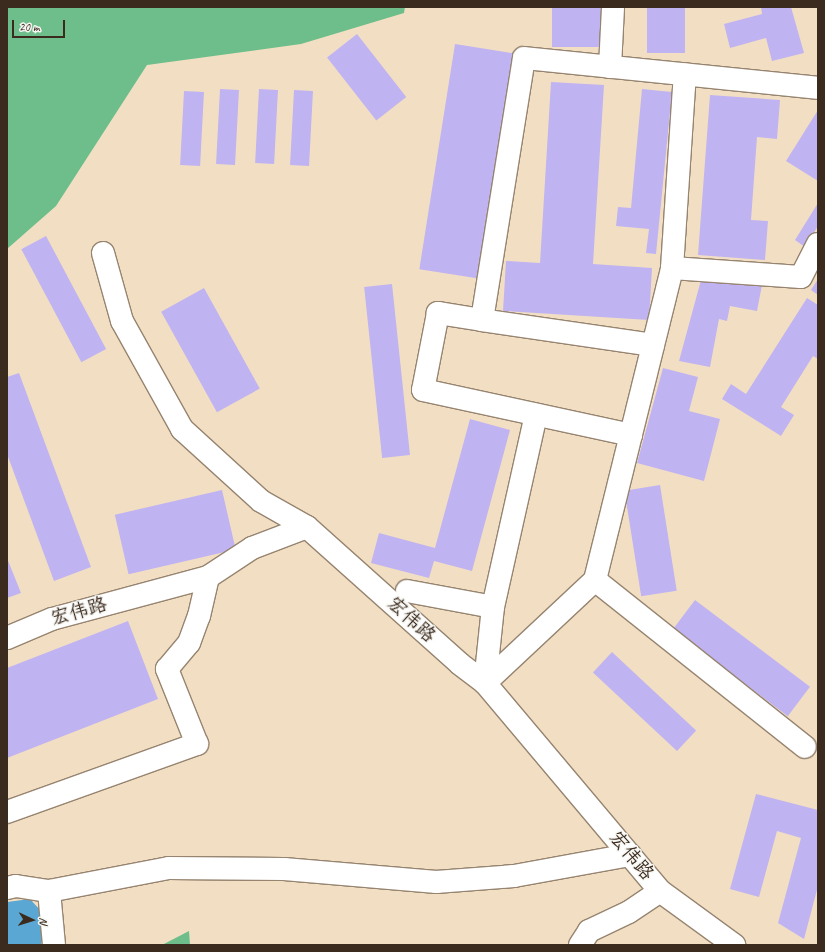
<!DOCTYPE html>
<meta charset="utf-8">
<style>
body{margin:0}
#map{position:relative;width:825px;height:952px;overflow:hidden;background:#f2dfc3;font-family:Caveat,"LXGW WenKai TC",sans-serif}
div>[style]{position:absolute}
.forest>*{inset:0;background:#6dbe8a}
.water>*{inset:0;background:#5aa7d3}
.building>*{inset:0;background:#c0b3f1;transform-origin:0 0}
.roads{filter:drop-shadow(1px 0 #968470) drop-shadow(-1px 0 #968470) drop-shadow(0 1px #968470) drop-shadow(0 -1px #968470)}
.minor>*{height:22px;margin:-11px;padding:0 11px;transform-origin:11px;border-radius:11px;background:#fff}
span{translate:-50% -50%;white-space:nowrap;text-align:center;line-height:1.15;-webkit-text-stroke:3px #f6f6f2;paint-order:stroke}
.street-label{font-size:19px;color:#3b2a1e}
.frame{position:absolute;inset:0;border:8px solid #3b2a1e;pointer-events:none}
.north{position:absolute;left:12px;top:900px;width:40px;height:40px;-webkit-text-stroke:3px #f6f6f2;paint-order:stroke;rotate:94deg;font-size:11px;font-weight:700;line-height:16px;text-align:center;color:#3b2a1e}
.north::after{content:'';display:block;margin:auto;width:14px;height:18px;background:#3b2a1e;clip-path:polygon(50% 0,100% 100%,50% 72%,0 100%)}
.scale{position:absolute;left:12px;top:20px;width:53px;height:18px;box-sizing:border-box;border:2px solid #3b2a1e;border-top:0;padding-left:5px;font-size:12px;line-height:14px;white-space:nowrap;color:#3b2a1e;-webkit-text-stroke:3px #f6f6f2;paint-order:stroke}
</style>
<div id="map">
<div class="forest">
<i style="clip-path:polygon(7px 7px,405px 7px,404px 13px,301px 44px,147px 65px,56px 206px,7px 249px)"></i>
<i style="clip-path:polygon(189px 931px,190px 945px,162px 945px)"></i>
</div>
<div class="water">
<i style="clip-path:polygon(30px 899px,40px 910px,42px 934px,41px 945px,7px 945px,7px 902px)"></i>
</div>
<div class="building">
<i style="left:552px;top:7px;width:54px;height:40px"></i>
<i style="left:647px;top:7px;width:38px;height:46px"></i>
<i style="clip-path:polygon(761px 7px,791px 7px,804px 53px,772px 61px,766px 38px,730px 48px,724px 24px,762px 14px)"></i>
<i style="left:357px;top:34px;width:80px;height:38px;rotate:52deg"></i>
<i style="left:455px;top:44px;width:60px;height:228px;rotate:9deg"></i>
<i style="clip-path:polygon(551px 82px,604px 85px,593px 264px,652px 268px,649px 320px,503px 311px,506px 261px,540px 263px)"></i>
<i style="left:220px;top:89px;width:19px;height:75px;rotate:3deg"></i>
<i style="left:259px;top:89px;width:19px;height:74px;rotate:3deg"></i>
<i style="clip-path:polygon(642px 89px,672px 92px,656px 254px,646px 253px,649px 229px,616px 226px,618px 207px,631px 208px)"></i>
<i style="left:294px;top:90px;width:19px;height:75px;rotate:3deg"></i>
<i style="left:184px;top:91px;width:20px;height:74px;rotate:3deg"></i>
<i style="clip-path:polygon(710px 95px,780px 100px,777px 139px,757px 137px,751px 220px,768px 221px,765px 260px,698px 255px)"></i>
<i style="clip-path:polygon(818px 110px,818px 181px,786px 161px)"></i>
<i style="clip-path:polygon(818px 203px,818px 226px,805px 247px,795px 240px)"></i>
<i style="left:46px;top:236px;width:128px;height:28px;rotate:62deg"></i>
<i style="clip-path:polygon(818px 279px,818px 295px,811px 290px)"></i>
<i style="clip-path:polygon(701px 280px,762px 285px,757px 311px,730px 306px,727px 321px,719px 319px,710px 367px,679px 361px)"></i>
<i style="left:392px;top:284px;width:172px;height:28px;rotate:84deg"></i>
<i style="left:204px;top:288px;width:115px;height:49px;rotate:61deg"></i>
<i style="clip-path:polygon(807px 298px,818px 305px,818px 359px,813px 356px,781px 407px,794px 415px,781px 436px,722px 399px,731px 384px,746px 394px)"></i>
<i style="clip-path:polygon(663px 368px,698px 377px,689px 411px,720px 419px,704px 481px,637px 463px)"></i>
<i style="clip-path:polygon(19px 373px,91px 567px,54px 581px,7px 454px,7px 377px)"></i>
<i style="clip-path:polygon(470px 419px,510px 430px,472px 571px,434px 561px,429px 578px,371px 563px,379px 533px,435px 548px)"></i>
<i style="left:660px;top:485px;width:107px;height:36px;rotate:81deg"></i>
<i style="left:222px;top:490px;width:61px;height:110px;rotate:77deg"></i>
<i style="clip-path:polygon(7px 558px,21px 593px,7px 598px)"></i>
<i style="left:695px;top:600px;width:144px;height:37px;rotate:37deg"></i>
<i style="clip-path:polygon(128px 621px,158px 699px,7px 758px,7px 668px)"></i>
<i style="left:612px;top:652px;width:115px;height:28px;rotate:43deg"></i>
<i style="clip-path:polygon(756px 794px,818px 810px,818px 886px,804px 939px,778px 923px,801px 838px,777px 831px,759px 897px,730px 889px)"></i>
</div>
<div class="roads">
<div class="minor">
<i style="left:610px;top:67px;width:60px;rotate:-87.1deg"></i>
<i style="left:103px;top:253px;width:71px;rotate:74.4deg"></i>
<i style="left:122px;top:321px;width:124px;rotate:60.9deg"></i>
<i style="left:182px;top:429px;width:107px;rotate:42.3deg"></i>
<i style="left:261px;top:501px;width:53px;rotate:29.5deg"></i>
<i style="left:672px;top:268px;width:194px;rotate:-86.2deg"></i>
<i style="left:482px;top:320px;width:45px;rotate:-171deg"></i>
<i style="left:438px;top:313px;width:78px;rotate:101deg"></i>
<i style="left:423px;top:390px;width:213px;rotate:12.2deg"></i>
<i style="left:653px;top:345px;width:173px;rotate:-171.7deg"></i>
<i style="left:482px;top:320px;width:265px;rotate:-80.9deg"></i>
<i style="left:524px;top:58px;width:296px;rotate:5.8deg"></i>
<i style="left:595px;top:580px;width:268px;rotate:38.5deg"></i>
<i style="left:407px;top:591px;width:87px;rotate:10.5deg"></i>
<i style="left:493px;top:607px;width:197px;rotate:-77.4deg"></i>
<i style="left:7px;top:638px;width:49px;rotate:-22.9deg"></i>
<i style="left:52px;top:619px;width:162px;rotate:-15.1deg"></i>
<i style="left:208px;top:577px;width:53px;rotate:-33.4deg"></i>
<i style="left:252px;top:548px;width:59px;rotate:-20.9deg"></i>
<i style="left:307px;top:527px;width:205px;rotate:41.8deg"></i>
<i style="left:460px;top:664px;width:31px;rotate:37deg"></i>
<i style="left:485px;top:683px;width:272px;rotate:49.9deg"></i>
<i style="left:660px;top:891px;width:92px;rotate:36.1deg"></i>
<i style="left:485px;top:683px;width:151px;rotate:-43.1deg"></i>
<i style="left:595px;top:580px;width:321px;rotate:-76.1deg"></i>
<i style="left:672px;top:268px;width:129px;rotate:4deg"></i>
<i style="left:801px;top:277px;width:37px;rotate:-63deg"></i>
<i style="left:485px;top:683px;width:76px;rotate:-84deg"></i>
<i style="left:7px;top:812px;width:202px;rotate:-19.7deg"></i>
<i style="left:197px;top:744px;width:81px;rotate:-111.8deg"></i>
<i style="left:167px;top:669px;width:34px;rotate:-50deg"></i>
<i style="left:189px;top:643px;width:29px;rotate:-70deg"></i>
<i style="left:199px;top:616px;width:40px;rotate:-77deg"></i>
<i style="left:7px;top:888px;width:9px;rotate:-13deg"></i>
<i style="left:16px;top:886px;width:33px;rotate:9deg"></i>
<i style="left:49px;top:891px;width:122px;rotate:-10.9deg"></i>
<i style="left:169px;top:868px;width:115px;rotate:0.5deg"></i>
<i style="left:284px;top:869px;width:153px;rotate:4.9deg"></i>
<i style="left:436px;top:882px;width:78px;rotate:-4.4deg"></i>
<i style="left:514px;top:876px;width:118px;rotate:-10.3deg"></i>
<i style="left:49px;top:891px;width:54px;rotate:84.7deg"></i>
<i style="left:580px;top:945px;width:17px;rotate:-57deg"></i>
<i style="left:589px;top:931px;width:44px;rotate:-25.4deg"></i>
<i style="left:629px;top:912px;width:37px;rotate:-34deg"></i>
</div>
</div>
<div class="street-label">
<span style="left:79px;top:612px;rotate:-16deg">宏伟路</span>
<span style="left:411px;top:620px;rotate:42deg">宏伟路</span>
<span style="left:631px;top:856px;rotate:50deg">宏伟路</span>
</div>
<div class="frame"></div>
<div class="north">N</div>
<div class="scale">20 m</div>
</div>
